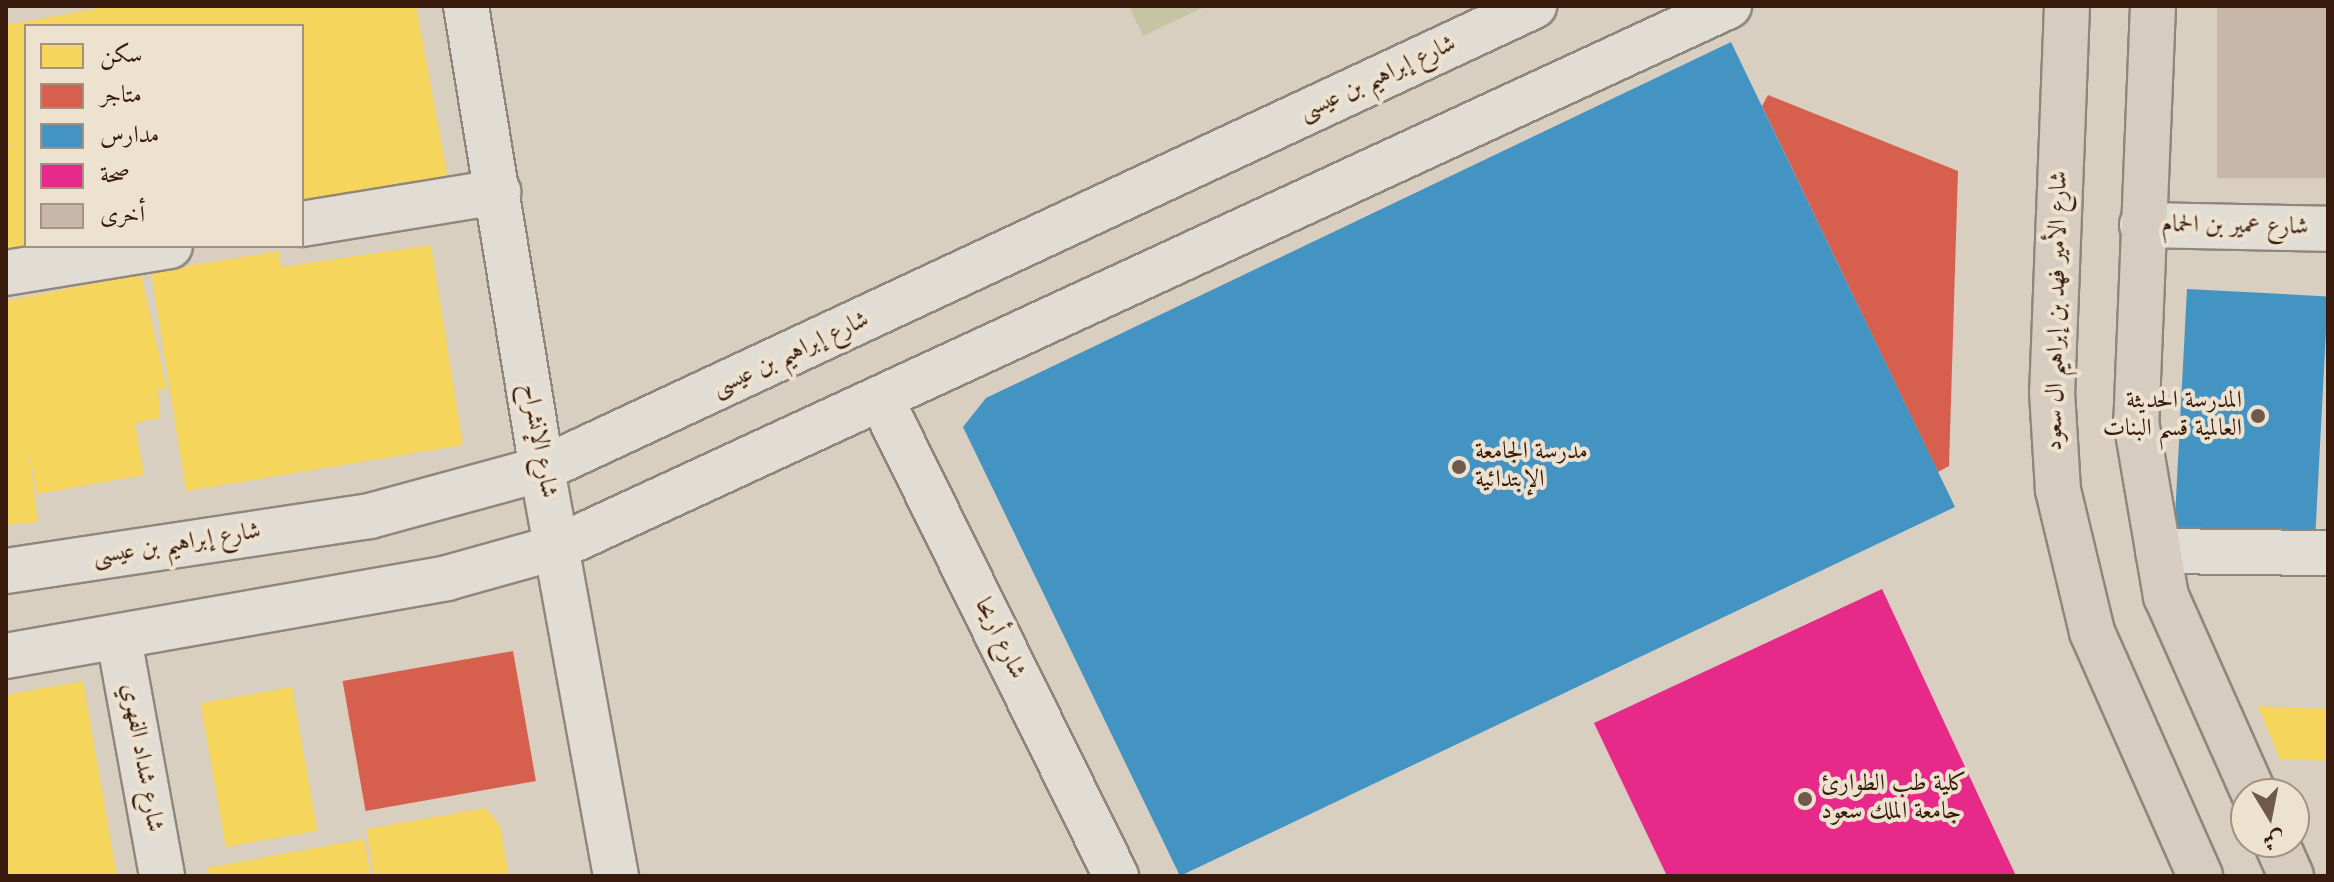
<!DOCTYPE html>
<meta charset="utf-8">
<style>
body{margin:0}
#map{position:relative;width:2334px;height:882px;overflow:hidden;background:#d8cfc0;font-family:"Old Standard TT",Amiri,serif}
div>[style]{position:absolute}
.green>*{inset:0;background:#c6c4a3}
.homes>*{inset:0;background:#f6d55c;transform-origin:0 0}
.shops>*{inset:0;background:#d6604d;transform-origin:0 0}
.schools>*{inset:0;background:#4393c3;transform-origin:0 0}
.health>*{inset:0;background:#e7298a}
.building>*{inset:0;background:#c8b7a9;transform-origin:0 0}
.roads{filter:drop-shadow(2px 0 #8f867c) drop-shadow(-2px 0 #8f867c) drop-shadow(0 2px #8f867c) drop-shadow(0 -2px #8f867c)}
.minor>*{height:44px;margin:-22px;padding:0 22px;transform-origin:22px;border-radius:22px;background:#e1ddd5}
.major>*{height:44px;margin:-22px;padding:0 22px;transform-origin:22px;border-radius:22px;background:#d6cdc0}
.dots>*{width:22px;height:22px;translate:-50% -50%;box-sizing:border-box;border:4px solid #ede2cf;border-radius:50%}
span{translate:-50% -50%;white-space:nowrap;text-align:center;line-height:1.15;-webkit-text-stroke:8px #ede2cf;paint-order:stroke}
.street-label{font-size:24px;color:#371a0b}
.poi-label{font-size:24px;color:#371a0b}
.right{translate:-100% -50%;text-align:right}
.left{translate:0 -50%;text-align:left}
.frame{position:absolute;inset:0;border:8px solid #371a0b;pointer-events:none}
.legend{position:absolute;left:24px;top:24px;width:280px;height:224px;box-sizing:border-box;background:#ede2cf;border:2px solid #a49281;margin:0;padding:10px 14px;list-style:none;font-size:24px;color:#371a0b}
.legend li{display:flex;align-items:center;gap:16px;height:40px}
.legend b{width:40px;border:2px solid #a49281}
.north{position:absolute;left:2230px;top:778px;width:80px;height:80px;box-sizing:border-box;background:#ede2cf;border:2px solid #a49281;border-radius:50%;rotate:170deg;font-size:22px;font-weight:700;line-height:32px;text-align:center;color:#371a0b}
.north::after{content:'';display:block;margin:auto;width:28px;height:36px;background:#6f594a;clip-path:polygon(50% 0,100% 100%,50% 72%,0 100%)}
</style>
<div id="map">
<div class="green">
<i style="clip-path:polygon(1129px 6px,1206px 6px,1143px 36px)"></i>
</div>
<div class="homes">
<i style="clip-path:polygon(111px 6px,416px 6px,448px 178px,302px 202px,302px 26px,26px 26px,26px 246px,41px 246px,6px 253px,6px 146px,20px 144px,6px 145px,6px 25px)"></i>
<i style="clip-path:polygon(431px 245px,463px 445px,186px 491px,151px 272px,279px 251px,281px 267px)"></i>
<i style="clip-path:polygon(141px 274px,167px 390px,158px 389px,160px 418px,135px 423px,144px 475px,37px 494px,28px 443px,38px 522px,6px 525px,6px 301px)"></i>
<i style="clip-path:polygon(83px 681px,117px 876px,6px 876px,6px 695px)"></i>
<i style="left:292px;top:687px;width:146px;height:93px;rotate:80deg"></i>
<i style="clip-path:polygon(2258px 706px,2328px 709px,2328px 761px,2280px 759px)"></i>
<i style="clip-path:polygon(486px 808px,500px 826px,509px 876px,374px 876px,366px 829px)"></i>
<i style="clip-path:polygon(364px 839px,371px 876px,209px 876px,207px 868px)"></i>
</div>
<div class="shops">
<i style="clip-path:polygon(1768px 95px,1958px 171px,1949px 466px,1938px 472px,1762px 106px)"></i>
<i style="left:513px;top:651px;width:132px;height:173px;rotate:80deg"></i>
</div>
<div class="schools">
<i style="clip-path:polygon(1731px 42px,1955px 507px,1180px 876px,963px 427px,986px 398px)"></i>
<i style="left:2187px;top:289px;width:141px;height:246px;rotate:3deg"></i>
</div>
<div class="health">
<i style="clip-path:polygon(1882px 589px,2016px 876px,1667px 876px,1594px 723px)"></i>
</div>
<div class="building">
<i style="left:2217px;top:6px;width:111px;height:172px"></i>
</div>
<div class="roads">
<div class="minor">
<i style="left:466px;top:6px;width:469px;rotate:80.7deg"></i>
<i style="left:542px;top:469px;width:414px;rotate:79.7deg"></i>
<i style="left:302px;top:224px;width:199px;rotate:-9.3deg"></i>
<i style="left:2142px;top:225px;width:186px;rotate:1.2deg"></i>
<i style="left:6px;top:273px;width:166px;rotate:-9.3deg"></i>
<i style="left:882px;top:401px;width:530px;rotate:63.77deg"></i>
<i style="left:2158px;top:551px;width:170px;rotate:0.7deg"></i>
<i style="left:6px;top:571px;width:368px;rotate:-8.6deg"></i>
<i style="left:370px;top:516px;width:178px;rotate:-15.3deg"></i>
<i style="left:542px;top:469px;width:1095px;rotate:-25.02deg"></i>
<i style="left:119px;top:639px;width:241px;rotate:79.7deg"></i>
<i style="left:6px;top:656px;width:448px;rotate:-10deg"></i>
<i style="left:447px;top:578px;width:115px;rotate:-15.6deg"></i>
<i style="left:558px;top:547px;width:1290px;rotate:-24.8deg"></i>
</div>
<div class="major">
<i style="left:2067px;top:6px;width:386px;rotate:92.2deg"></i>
<i style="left:2052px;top:392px;width:98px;rotate:86.5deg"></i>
<i style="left:2058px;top:490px;width:146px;rotate:76.5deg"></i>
<i style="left:2092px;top:632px;width:267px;rotate:66.1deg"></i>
<i style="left:2153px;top:6px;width:415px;rotate:92.3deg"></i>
<i style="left:2136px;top:421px;width:178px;rotate:80.3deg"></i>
<i style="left:2166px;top:596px;width:217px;rotate:66deg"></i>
<i style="left:2276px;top:842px;width:37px;rotate:66deg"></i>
</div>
</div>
<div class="dots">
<i style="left:2258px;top:416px;background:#6f594a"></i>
<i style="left:1459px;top:467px;background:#6f594a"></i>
<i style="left:1805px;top:799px;background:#6f594a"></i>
</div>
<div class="street-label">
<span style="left:1378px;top:79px;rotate:-25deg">شارع إبراهيم بن عيسى</span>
<span style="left:2235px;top:227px;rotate:1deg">شارع عمير بن الحمام</span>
<span style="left:2058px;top:311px;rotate:-89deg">شارع الأمير فهد بن إبراهيم ال سعود</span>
<span style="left:791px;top:355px;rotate:-25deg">شارع إبراهيم بن عيسى</span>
<span style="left:538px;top:441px;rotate:80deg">شارع الإنشراح</span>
<span style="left:177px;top:545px;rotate:-9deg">شارع إبراهيم بن عيسى</span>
<span style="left:999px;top:639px;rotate:64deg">شارع أريحا</span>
<span style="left:141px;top:758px;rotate:80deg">شارع شداد الفهري</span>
</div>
<div class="poi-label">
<span class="right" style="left:2242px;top:416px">المدرسة الحديثة<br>العالمية قسم البنات</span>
<span class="left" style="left:1475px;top:467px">مدرسة الجامعة<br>الإبتدائية</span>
<span class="left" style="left:1821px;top:799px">كلية طب الطوارئ<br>جامعة الملك سعود</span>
</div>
<div class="frame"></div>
<ul class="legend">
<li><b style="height:22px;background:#f6d55c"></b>سكن</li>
<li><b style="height:22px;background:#d6604d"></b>متاجر</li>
<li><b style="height:22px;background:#4393c3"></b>مدارس</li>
<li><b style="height:22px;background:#e7298a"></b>صحة</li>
<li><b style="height:22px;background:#c8b7a9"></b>أخرى</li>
</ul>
<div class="north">ش</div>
</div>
